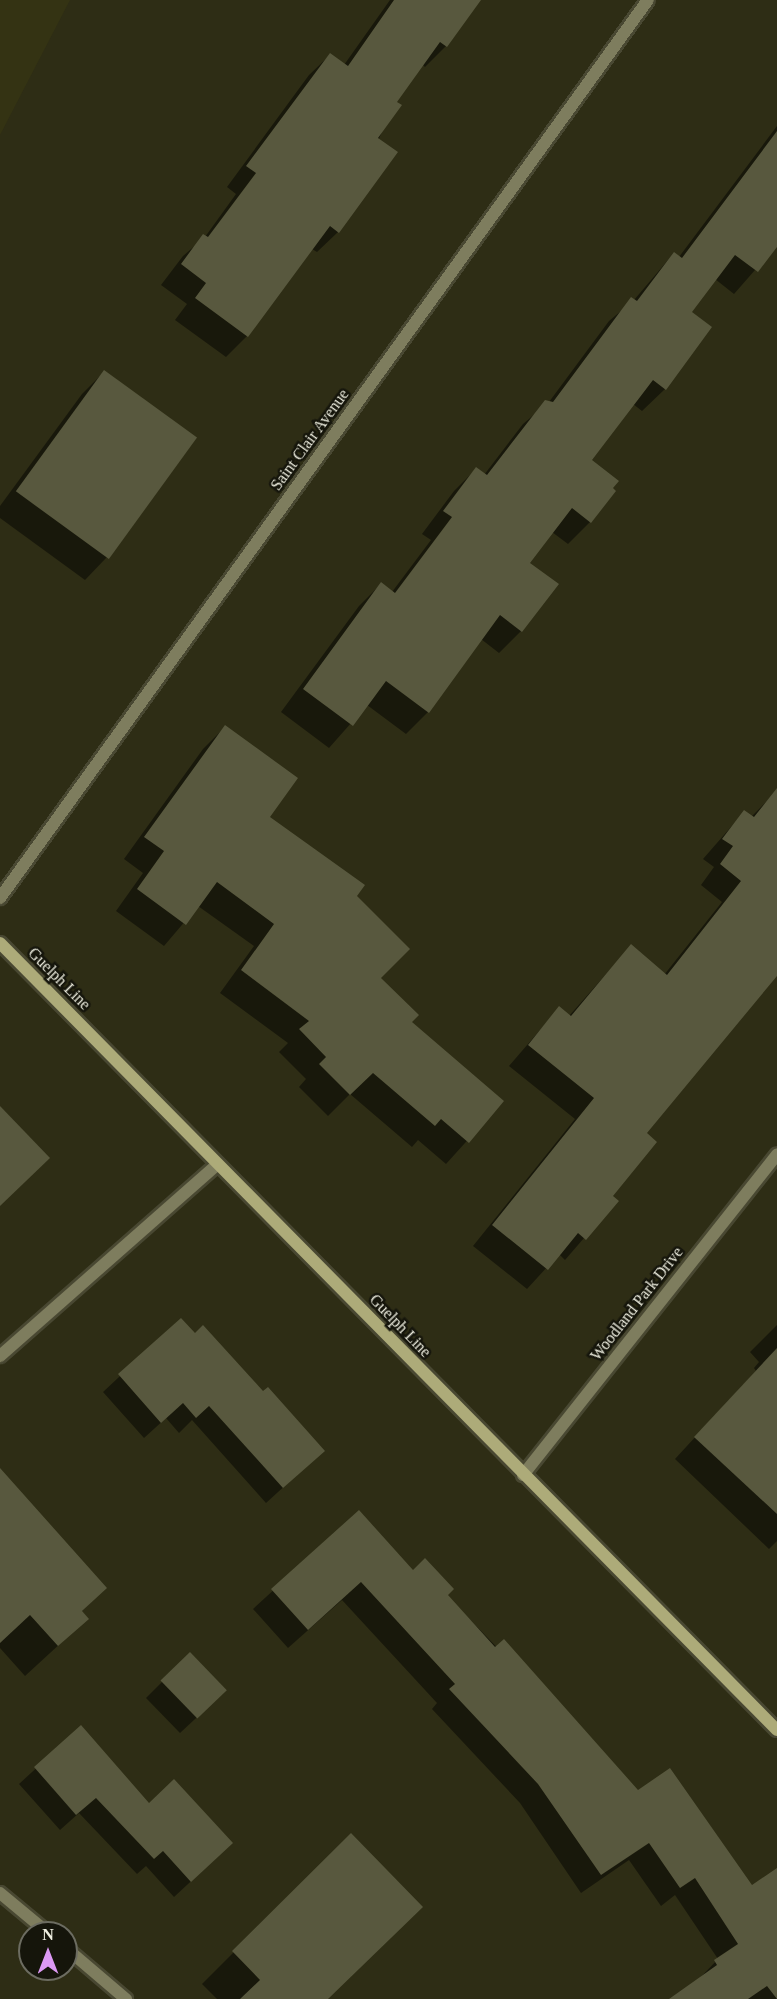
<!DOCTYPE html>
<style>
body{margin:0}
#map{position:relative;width:777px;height:1999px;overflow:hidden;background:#2e2d15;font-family:Georgia,serif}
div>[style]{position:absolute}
.built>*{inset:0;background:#343313}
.shadow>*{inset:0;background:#0007}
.building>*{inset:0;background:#58583e;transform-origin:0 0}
.roads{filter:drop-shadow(2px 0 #494832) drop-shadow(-2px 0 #494832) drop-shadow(0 2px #494832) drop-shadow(0 -2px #494832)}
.service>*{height:12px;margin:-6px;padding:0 6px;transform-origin:6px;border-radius:6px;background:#7e7d5e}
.minor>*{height:12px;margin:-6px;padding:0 6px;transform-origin:6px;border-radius:6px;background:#7e7d5e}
.secondary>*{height:12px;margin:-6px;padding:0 6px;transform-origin:6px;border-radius:6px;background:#adab79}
span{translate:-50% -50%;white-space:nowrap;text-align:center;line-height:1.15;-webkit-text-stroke:5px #15150b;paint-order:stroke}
.street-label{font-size:16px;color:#efefe1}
.north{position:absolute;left:18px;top:1921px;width:60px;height:60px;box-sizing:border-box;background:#15150b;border:2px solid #6c6c61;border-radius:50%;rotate:0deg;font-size:16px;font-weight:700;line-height:24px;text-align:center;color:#efefe1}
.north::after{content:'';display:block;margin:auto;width:21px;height:27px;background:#dc99f4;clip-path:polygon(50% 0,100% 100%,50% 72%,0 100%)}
</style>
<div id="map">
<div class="built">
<i style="clip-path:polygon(0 0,70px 0,0 135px)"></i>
</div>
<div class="shadow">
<i style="clip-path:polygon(390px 0,479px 0,446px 46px,425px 67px,422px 64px,395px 102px,338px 232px,317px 252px,312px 249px,247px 336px,226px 357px,175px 320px,187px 304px,161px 285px,183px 256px,205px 237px,236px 194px,227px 187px,309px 75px,330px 55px,344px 65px)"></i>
<i style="clip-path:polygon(777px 126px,777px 245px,734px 294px,715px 279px,690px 312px,665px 389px,642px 411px,633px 404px,590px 461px,590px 522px,568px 544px,552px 532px,528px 563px,521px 631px,499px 653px,481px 639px,428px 712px,406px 734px,367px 705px,329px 748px,281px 712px,359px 606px,381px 584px,392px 592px,431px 540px,422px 534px,454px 491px,476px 469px,484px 475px,523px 424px,549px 402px,609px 321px,634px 300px,674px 253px,679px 257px)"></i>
<i style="clip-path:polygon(104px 372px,195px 438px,107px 557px,85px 580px,0 518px,0 506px,82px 394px)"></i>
<i style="clip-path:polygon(225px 727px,268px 817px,355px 896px,380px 978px,410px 1022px,502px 1102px,446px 1164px,418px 1140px,412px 1147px,350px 1094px,328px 1116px,299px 1087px,306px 1079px,279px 1052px,288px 1043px,220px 993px,254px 946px,198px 906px,164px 946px,116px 911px,143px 873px,124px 859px,203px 749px)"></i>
<i style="clip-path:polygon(772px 796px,777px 799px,777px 973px,645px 1134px,611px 1196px,616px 1201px,565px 1260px,559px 1254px,527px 1289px,473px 1246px,575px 1119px,509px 1066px,559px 1008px,569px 1016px,631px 946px,664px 975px,722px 902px,701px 885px,714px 867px,703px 859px,744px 812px,751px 817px)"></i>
<i style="clip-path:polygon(180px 1320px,323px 1451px,266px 1503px,192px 1420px,179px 1433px,166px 1418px,144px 1438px,103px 1392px)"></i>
<i style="clip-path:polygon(777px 1325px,777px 1541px,769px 1549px,675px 1459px,756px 1371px,754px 1368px,759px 1362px,750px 1352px)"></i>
<i style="clip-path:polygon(0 1493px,105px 1588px,81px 1612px,87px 1619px,25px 1676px,0 1648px)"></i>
<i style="clip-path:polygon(359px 1512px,413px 1572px,446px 1595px,638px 1792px,751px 1887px,777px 1887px,777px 1999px,680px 1999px,718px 1959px,675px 1895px,661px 1906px,629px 1860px,581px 1893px,520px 1803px,432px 1709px,437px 1703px,342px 1600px,288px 1648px,253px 1609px)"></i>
<i style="clip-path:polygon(190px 1654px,209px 1706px,180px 1733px,146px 1698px)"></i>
<i style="clip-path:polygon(81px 1727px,149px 1805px,215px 1859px,174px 1897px,146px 1866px,137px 1874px,79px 1813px,60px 1830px,19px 1784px)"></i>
<i style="clip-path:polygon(351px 1835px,327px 1999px,217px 1999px,202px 1984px)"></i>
</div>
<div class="building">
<i style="clip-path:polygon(394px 0,481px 0,447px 47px,440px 42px,397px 102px,402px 105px,378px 138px,398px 152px,339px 233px,330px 226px,248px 337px,195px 298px,206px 283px,181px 264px,203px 234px,208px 237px,256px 173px,246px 166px,330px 53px,348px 66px)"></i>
<i style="clip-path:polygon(777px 131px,777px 247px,758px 272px,735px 255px,692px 312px,712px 327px,666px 390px,653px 380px,592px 460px,619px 481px,613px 488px,616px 491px,591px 523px,572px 508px,530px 563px,559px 584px,522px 632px,500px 615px,429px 713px,386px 681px,353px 726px,303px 689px,381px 582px,395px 593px,452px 517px,443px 511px,476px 467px,487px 475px,545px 400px,553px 402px,631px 297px,637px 301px,674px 252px,682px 258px)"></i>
<i style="left:104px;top:370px;width:115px;height:150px;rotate:36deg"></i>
<i style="clip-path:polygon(225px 725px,298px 778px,270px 817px,365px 885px,357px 896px,410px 949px,381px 978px,419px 1015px,412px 1022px,504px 1101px,469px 1143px,441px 1119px,435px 1126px,373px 1073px,350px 1095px,319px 1064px,326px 1057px,299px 1029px,309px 1021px,241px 970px,274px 924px,217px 882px,186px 925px,137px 889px,164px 851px,144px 837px)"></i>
<i style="clip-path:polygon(777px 788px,777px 976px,647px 1133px,657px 1142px,613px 1196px,619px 1201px,586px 1240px,578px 1233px,548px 1270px,492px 1225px,594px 1098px,528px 1045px,559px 1006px,571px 1016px,631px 944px,667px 975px,741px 881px,720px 864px,733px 846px,722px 839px,744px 810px,754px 817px)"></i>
<i style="clip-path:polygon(0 1106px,50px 1158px,0 1206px)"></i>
<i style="clip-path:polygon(181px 1318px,195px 1333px,203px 1325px,263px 1391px,268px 1387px,325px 1451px,283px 1488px,209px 1406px,196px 1418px,183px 1403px,161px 1423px,118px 1374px)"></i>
<i style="clip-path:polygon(777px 1348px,777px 1514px,694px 1437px)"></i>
<i style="clip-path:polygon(0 1468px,107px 1588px,82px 1611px,89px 1619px,58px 1646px,30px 1615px,0 1643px)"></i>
<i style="clip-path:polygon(359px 1510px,413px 1570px,425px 1558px,454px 1589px,448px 1595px,495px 1647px,504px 1639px,638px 1790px,670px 1768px,752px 1885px,777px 1868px,777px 1999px,767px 1986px,748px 1999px,669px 1999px,717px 1965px,714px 1960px,738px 1944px,695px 1878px,680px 1888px,649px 1843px,601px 1875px,538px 1784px,449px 1689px,455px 1684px,361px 1582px,308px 1630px,271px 1589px)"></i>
<i style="left:190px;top:1652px;width:53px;height:41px;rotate:46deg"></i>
<i style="clip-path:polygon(81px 1725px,149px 1803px,174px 1779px,233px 1843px,191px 1882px,163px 1851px,154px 1859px,96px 1798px,76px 1815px,34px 1767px)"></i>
<i style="clip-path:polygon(351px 1833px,423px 1907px,328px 1999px,240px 1999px,260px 1980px,232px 1951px)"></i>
</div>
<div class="roads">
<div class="service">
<i style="left:0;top:1356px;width:290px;rotate:-41.4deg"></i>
</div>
<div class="minor">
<i style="left:0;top:898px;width:1107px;rotate:-54.19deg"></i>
<i style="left:523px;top:1475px;width:409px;rotate:-51.6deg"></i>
<i style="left:0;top:1893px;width:62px;rotate:39.8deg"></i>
<i style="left:66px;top:1948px;width:79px;rotate:40.4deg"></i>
</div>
<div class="secondary">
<i style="left:0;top:943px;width:1106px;rotate:45.37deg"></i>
</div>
</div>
<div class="street-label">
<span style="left:310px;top:440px;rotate:-54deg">Saint Clair Avenue</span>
<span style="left:59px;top:979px;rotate:45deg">Guelph Line</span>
<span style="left:637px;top:1304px;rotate:-52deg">Woodland Park Drive</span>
<span style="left:400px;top:1326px;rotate:46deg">Guelph Line</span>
</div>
<div class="north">N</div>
</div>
